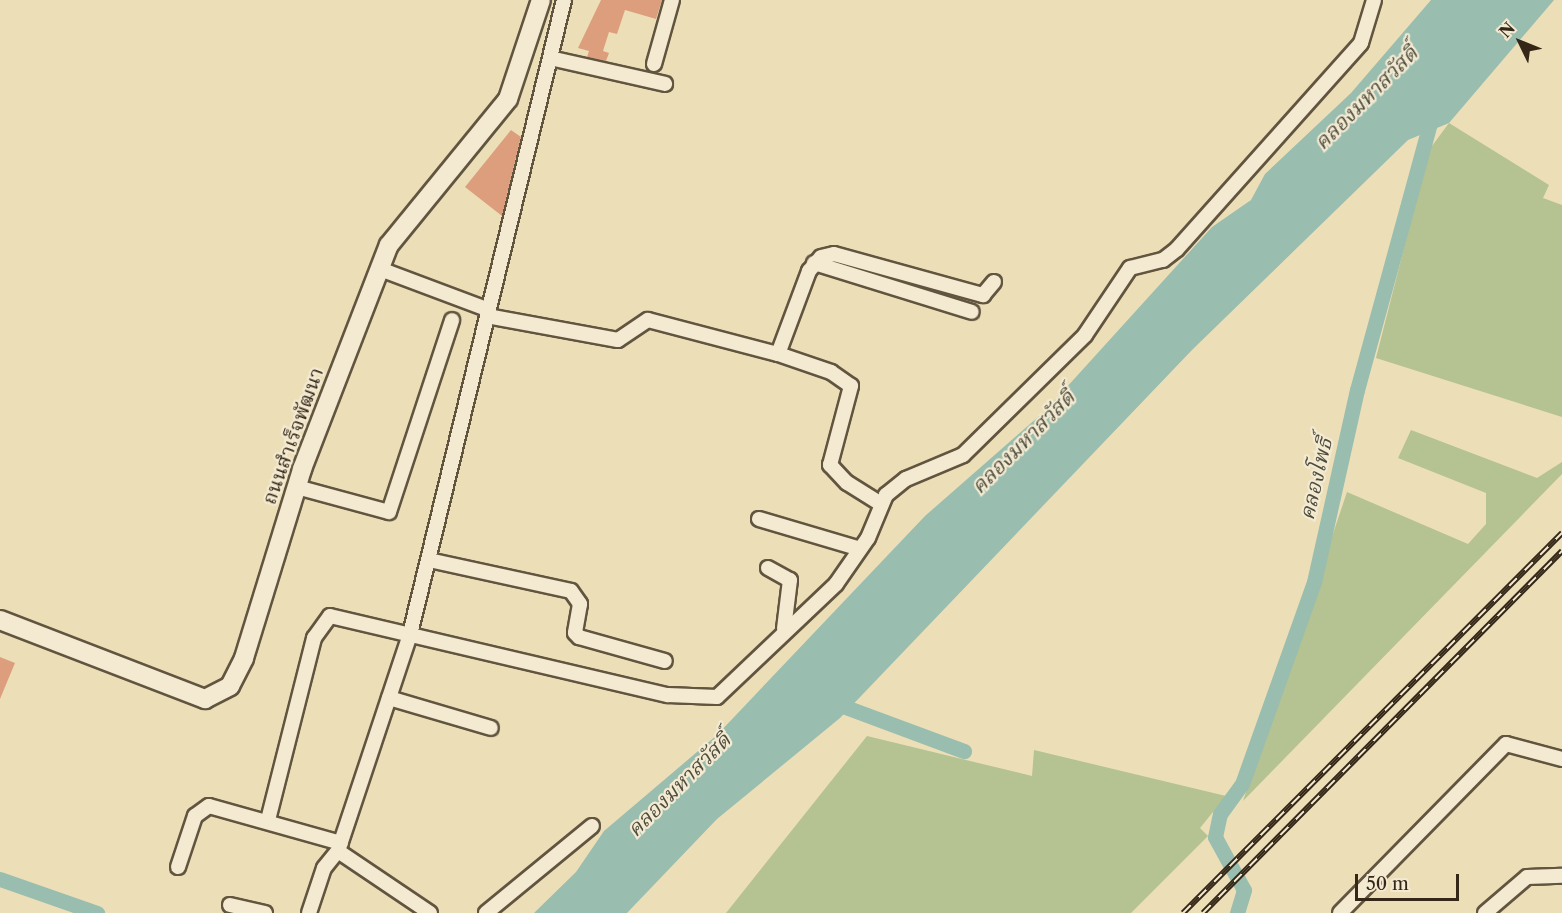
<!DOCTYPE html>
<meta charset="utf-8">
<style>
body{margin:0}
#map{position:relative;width:1562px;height:913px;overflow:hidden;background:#ecdfb8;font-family:"Libre Caslon Text","Noto Serif Thai",serif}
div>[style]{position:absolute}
.green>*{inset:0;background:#b5c291}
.water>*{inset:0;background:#99bdaf}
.canal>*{height:15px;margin:-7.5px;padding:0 7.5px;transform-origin:7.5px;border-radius:7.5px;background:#99bdaf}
.building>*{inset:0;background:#dd9e7d}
.roads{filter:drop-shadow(2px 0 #625540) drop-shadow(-2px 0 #625540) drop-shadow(0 2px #625540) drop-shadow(0 -2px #625540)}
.minor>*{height:14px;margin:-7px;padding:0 7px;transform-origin:7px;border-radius:7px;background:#f3ead1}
.tertiary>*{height:18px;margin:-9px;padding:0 9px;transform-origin:9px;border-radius:9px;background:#f3ead1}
.rail>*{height:6px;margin-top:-3px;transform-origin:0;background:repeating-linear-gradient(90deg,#f3ead1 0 11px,#342718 0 22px);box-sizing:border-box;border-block:2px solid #342718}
span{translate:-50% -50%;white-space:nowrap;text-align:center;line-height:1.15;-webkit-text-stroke:4.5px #f3ead1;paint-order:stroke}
.street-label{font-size:20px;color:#342718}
.water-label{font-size:21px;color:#4d4c3e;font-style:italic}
.north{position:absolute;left:1490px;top:12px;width:60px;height:60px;-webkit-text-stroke:4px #f3ead1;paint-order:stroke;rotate:313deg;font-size:16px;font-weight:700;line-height:24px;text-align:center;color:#342718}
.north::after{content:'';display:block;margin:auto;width:21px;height:27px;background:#342718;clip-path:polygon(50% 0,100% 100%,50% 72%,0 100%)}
.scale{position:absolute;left:1355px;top:874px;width:104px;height:27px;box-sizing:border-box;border:3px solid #342718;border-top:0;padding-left:8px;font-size:18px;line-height:21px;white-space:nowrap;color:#342718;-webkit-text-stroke:4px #f3ead1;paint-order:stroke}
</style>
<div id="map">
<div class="green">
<i style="clip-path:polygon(1449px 123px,1549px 185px,1543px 198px,1562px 205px,1562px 417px,1376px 358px,1429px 150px)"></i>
<i style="clip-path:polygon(1411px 430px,1537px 478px,1562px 462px,1562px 474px,1243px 801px,1347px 492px,1468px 544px,1486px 524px,1486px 493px,1398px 458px)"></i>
<i style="clip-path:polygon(867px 736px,1032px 776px,1034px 750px,1226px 796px,1200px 828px,1208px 836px,1131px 913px,726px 913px)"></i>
</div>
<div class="water">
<i style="clip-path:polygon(1431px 0,1554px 0,1449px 123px,1408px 140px,1192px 350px,840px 718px,717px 819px,627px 913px,534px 913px,576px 872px,604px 831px,717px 735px,925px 516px,1046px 410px,1212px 227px,1251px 200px,1265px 174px,1351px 93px)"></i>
</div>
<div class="canal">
<i style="left:832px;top:702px;width:141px;rotate:20.4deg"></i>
<i style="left:0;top:879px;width:103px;rotate:19.3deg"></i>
<i style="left:1237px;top:913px;width:24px;rotate:-73deg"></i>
<i style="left:1244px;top:890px;width:60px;rotate:-118.7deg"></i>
<i style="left:1215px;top:837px;width:24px;rotate:-78deg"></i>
<i style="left:1220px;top:814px;width:37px;rotate:-54deg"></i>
<i style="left:1242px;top:784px;width:214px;rotate:-70.4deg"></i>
<i style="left:1314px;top:582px;width:197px;rotate:-77.4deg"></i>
<i style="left:1357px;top:390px;width:285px;rotate:-74.7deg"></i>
</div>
<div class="building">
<i style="clip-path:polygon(601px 0,662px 0,656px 19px,625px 10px,617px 34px,609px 32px,603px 51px,609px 53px,606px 61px,587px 57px,589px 51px,578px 48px)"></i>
<i style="clip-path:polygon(511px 130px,521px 137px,502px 216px,465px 187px)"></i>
<i style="clip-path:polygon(0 657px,15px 663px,0 699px)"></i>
</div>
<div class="roads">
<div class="minor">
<i style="left:550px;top:58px;width:118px;rotate:12.7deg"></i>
<i style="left:654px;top:64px;width:66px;rotate:-74.3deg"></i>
<i style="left:814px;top:263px;width:165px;rotate:17.2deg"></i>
<i style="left:380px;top:269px;width:116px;rotate:20.6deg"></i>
<i style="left:487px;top:316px;width:133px;rotate:10.4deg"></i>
<i style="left:618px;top:340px;width:36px;rotate:-34deg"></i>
<i style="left:648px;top:320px;width:134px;rotate:14.7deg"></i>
<i style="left:297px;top:487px;width:95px;rotate:15.2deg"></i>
<i style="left:389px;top:512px;width:202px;rotate:-71.8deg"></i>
<i style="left:881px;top:504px;width:40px;rotate:-148deg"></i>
<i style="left:847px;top:483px;width:25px;rotate:-133deg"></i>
<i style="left:830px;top:465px;width:82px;rotate:-75.1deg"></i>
<i style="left:851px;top:386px;width:24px;rotate:-145deg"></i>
<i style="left:831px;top:372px;width:56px;rotate:-161.2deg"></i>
<i style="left:778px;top:354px;width:89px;rotate:-69.5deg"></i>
<i style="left:809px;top:271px;width:18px;rotate:-49deg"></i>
<i style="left:821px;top:257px;width:13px;rotate:-13deg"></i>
<i style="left:834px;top:254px;width:155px;rotate:15.4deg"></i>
<i style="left:983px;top:295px;width:17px;rotate:-50deg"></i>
<i style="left:759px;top:519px;width:105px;rotate:16.5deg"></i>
<i style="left:429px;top:560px;width:145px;rotate:12.3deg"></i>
<i style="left:571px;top:591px;width:16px;rotate:55deg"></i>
<i style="left:580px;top:604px;width:29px;rotate:100deg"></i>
<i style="left:575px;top:633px;width:6px;rotate:45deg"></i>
<i style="left:579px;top:637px;width:89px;rotate:15.6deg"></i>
<i style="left:768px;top:568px;width:25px;rotate:29deg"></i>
<i style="left:790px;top:580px;width:49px;rotate:97deg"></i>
<i style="left:389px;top:698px;width:106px;rotate:16.4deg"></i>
<i style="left:268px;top:820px;width:188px;rotate:-75.8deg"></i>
<i style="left:314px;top:638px;width:27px;rotate:-54deg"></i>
<i style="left:330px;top:616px;width:347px;rotate:13.2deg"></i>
<i style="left:668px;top:695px;width:49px;rotate:2.3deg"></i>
<i style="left:717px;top:697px;width:164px;rotate:-43.5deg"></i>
<i style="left:836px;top:584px;width:56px;rotate:-55.2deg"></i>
<i style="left:868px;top:538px;width:47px;rotate:-67.3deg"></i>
<i style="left:886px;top:495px;width:26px;rotate:-39deg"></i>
<i style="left:906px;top:479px;width:62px;rotate:-22.8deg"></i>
<i style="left:963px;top:455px;width:171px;rotate:-44.5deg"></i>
<i style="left:1085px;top:335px;width:81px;rotate:-56.1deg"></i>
<i style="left:1130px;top:268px;width:34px;rotate:-14deg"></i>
<i style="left:1163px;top:260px;width:18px;rotate:-38deg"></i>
<i style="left:1177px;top:249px;width:276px;rotate:-48.2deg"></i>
<i style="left:1361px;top:43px;width:45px;rotate:-73.2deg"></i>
<i style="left:178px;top:867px;width:54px;rotate:-71.6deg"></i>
<i style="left:195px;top:816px;width:17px;rotate:-36deg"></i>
<i style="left:209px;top:806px;width:137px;rotate:15.7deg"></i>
<i style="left:230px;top:905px;width:36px;rotate:13deg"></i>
<i style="left:309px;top:913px;width:47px;rotate:-71.6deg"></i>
<i style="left:324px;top:868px;width:22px;rotate:-51deg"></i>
<i style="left:430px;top:913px;width:111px;rotate:-146deg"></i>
<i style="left:338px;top:851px;width:229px;rotate:-71.6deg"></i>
<i style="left:410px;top:634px;width:652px;rotate:-76.35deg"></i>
<i style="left:486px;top:913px;width:137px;rotate:-39.4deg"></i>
<i style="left:1340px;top:913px;width:237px;rotate:-45.5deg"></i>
<i style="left:1506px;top:744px;width:58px;rotate:15deg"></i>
<i style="left:1485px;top:913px;width:55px;rotate:-40.6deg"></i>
<i style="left:1527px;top:877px;width:35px;rotate:-2deg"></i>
</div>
<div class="tertiary">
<i style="left:0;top:620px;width:220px;rotate:21.1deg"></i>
<i style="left:205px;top:699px;width:28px;rotate:-27deg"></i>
<i style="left:230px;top:686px;width:31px;rotate:-63deg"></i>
<i style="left:244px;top:658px;width:198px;rotate:-72.9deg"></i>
<i style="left:302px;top:469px;width:240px;rotate:-68.8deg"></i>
<i style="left:389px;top:245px;width:188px;rotate:-50.8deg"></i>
<i style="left:508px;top:99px;width:104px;rotate:-71.6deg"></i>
</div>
</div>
<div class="rail">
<i style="left:1183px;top:913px;width:537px;rotate:-45.08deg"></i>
<i style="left:1203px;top:913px;width:510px;rotate:-45.24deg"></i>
</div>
<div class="street-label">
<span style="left:293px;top:436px;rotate:-70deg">ถนนสำเร็จพัฒนา</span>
</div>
<div class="water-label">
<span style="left:1366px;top:98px;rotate:-45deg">คลองมหาสวัสดิ์</span>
<span style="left:1023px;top:442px;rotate:-45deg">คลองมหาสวัสดิ์</span>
<span style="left:1316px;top:479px;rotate:-77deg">คลองโพธิ์</span>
<span style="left:679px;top:785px;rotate:-45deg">คลองมหาสวัสดิ์</span>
</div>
<div class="north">N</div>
<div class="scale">50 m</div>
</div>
